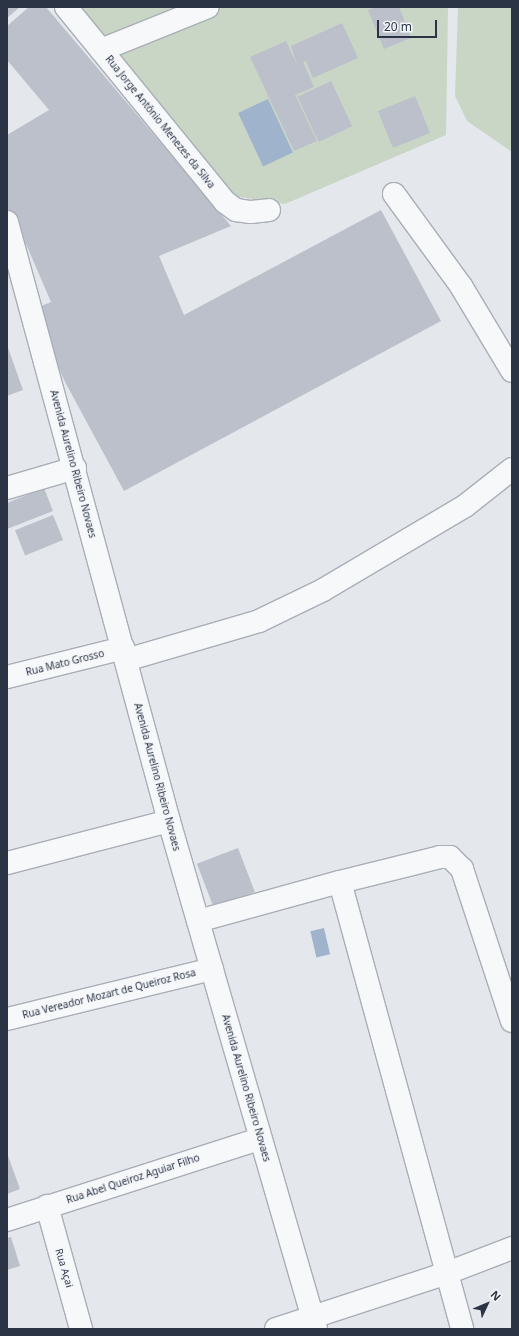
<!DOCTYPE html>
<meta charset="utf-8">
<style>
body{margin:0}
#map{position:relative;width:519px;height:1336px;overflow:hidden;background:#e4e7ec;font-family:"Noto Sans",sans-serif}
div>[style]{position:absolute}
.green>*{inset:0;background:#c9d6c5}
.water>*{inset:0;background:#9fb4cc;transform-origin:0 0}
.building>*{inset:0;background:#bbc0ca;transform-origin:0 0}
.roads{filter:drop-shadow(1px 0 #a9aeb7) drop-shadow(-1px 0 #a9aeb7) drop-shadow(0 1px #a9aeb7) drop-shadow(0 -1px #a9aeb7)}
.minor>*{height:22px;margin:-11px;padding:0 11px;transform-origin:11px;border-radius:11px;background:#f7f8fa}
span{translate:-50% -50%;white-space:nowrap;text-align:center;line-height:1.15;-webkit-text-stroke:3px #f4f6f9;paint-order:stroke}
.street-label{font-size:10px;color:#2b3445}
.frame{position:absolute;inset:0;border:8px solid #2b3445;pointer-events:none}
.north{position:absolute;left:467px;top:1284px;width:40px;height:40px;-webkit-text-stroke:3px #f4f6f9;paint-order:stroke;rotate:46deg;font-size:11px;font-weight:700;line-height:16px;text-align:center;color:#2b3445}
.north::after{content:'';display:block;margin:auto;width:14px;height:18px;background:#2b3445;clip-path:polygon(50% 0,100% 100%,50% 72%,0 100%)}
.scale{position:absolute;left:377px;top:20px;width:60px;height:18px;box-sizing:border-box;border:2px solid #2b3445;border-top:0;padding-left:5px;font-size:12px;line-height:14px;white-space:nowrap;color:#2b3445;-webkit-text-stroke:3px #f4f6f9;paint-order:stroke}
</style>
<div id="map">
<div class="green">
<i style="clip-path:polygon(78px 7px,448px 7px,446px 135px,285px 204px,233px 196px)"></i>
<i style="clip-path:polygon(458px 7px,512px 7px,512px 152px,467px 121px,455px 96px)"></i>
</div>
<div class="water">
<i style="left:268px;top:99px;width:59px;height:33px;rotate:65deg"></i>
<i style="left:324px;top:928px;width:27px;height:14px;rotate:77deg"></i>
</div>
<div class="building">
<i style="clip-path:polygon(7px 7px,20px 7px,7px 18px)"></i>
<i style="clip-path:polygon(29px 7px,46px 7px,231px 226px,159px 256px,184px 315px,381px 210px,441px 321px,124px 491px,64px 380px,34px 309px,51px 302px,26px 244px,17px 248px,7px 213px,7px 135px,49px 110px,7px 60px,7px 26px)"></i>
<i style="clip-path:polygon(377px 7px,399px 7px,411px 38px,384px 49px,368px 10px)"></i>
<i style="clip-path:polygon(342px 23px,358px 58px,313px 78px,306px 61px,303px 62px,314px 87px,295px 95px,317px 141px,294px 151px,250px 57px,286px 41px,297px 65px,291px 46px)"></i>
<i style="left:331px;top:81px;width:50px;height:37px;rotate:65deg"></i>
<i style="left:415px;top:96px;width:40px;height:40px;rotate:68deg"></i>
<i style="clip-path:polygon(7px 345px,23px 390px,7px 396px)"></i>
<i style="clip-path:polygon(44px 488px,53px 511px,7px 529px,7px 503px)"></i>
<i style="left:53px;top:515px;width:27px;height:41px;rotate:68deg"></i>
<i style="left:238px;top:848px;width:47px;height:44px;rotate:69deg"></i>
<i style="clip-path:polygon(7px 1153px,20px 1189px,7px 1194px)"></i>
<i style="clip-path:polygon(11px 1237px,20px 1266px,7px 1270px,7px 1238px)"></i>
</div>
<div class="roads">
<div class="minor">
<i style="left:66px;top:7px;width:252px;rotate:50.8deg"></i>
<i style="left:225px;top:202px;width:14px;rotate:36deg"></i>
<i style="left:236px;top:210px;width:15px;rotate:8deg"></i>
<i style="left:251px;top:212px;width:18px;rotate:-6deg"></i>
<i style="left:101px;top:50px;width:115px;rotate:-21.9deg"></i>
<i style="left:394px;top:194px;width:114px;rotate:53.9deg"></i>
<i style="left:461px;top:286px;width:99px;rotate:59deg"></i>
<i style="left:7px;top:222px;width:621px;rotate:74.87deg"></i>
<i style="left:169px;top:821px;width:529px;rotate:73.86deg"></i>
<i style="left:7px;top:488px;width:71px;rotate:-16.4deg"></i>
<i style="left:126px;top:660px;width:139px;rotate:-16.3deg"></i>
<i style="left:259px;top:621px;width:71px;rotate:-25.8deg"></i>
<i style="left:323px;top:590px;width:165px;rotate:-30.6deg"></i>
<i style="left:465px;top:506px;width:60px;rotate:-38.2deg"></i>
<i style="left:7px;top:677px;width:120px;rotate:-14deg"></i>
<i style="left:7px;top:863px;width:167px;rotate:-14.5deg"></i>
<i style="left:340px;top:882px;width:463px;rotate:74.7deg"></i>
<i style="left:198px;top:921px;width:147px;rotate:-15.4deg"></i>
<i style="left:340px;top:882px;width:103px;rotate:-14deg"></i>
<i style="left:440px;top:857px;width:10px"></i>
<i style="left:450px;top:857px;width:17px;rotate:45deg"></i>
<i style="left:462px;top:869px;width:160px;rotate:71.8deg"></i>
<i style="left:7px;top:1019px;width:211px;rotate:-13.7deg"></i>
<i style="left:47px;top:1206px;width:128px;rotate:74.5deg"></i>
<i style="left:7px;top:1220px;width:265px;rotate:-17.8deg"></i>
<i style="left:276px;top:1329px;width:180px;rotate:-18.1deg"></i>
<i style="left:447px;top:1273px;width:70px;rotate:-21deg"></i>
</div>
</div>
<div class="street-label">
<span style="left:160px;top:122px;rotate:51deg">Rua Jorge Antônio Menezes da Silva</span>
<span style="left:73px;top:464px;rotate:75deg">Avenida Aurelino Ribeiro Novaes</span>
<span style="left:65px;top:663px;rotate:-14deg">Rua Mato Grosso</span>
<span style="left:157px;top:777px;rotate:75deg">Avenida Aurelino Ribeiro Novaes</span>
<span style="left:109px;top:994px;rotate:-14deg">Rua Vereador Mozart de Queiroz Rosa</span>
<span style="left:246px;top:1088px;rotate:74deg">Avenida Aurelino Ribeiro Novaes</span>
<span style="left:133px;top:1179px;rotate:-18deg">Rua Abel Queiroz Aguiar Filho</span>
<span style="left:64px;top:1268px;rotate:74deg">Rua Açai</span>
</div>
<div class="frame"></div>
<div class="north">N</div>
<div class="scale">20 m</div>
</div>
